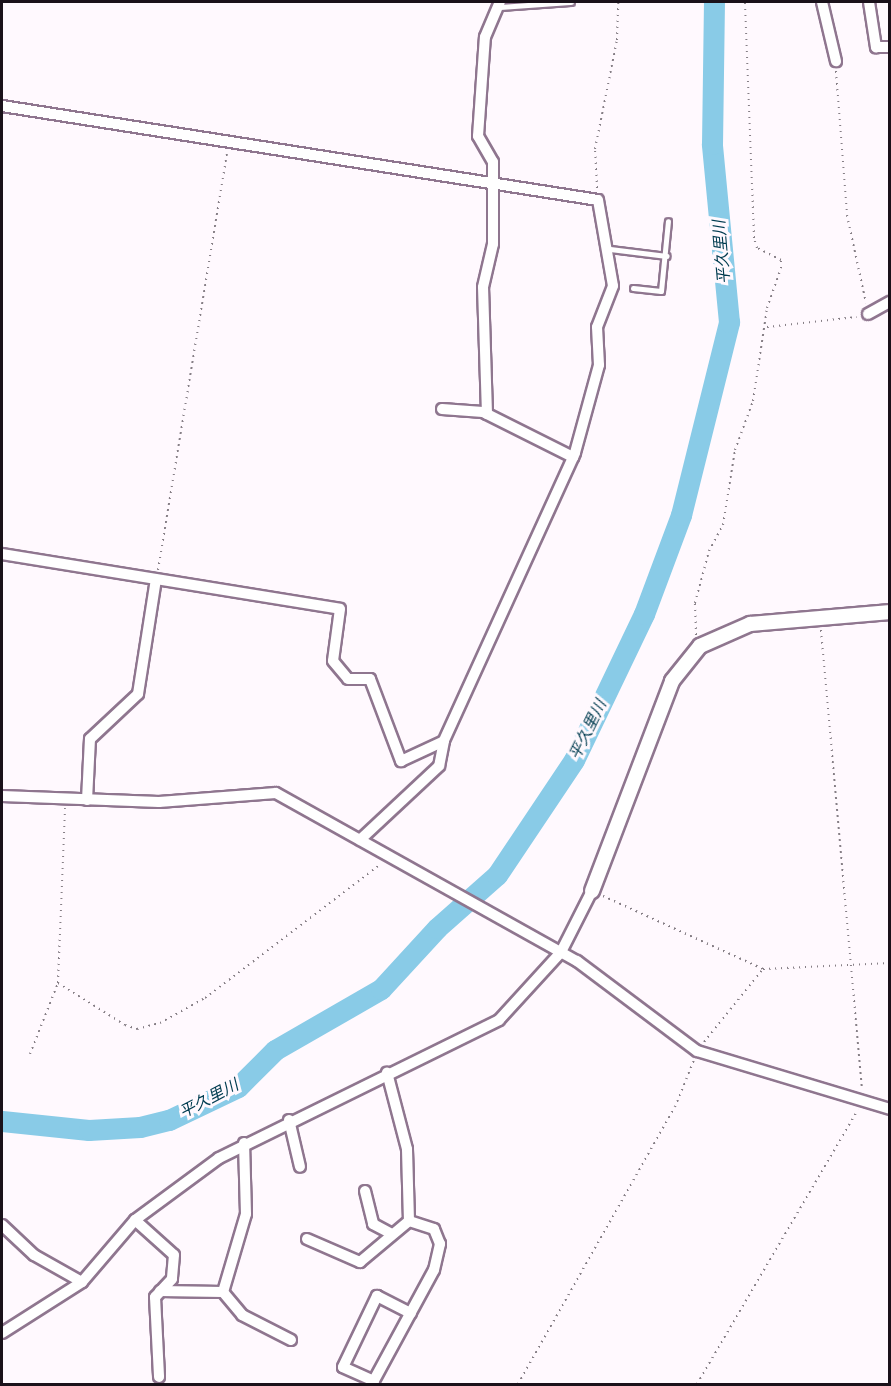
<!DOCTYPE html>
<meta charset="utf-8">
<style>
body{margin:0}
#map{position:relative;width:891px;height:1386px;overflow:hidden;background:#fff9fe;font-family:"Public Sans","Noto Sans JP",sans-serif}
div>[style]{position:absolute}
.river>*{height:21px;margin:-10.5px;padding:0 10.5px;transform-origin:10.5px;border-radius:10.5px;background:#89cbe7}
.path>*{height:2px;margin-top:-1px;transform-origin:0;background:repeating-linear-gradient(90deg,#867f86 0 1.5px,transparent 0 6px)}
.roads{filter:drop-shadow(2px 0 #8f768f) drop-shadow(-2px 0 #8f768f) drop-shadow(0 2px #8f768f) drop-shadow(0 -2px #8f768f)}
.service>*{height:5px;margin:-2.5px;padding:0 2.5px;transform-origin:2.5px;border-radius:2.5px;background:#fff}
.minor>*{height:10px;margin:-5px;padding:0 5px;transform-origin:5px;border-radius:5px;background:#fff}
.tertiary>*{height:14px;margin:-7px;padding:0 7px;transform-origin:7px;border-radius:7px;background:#fff}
span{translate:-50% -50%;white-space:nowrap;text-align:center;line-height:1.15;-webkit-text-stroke:6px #fff9fe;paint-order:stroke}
.water-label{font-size:16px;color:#003c50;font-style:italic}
.frame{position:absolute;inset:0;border:3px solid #1a111a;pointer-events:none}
</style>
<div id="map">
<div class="river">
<i style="left:2px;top:1121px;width:87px;rotate:5.9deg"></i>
<i style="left:89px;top:1130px;width:51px;rotate:-3.4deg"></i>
<i style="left:140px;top:1127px;width:30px;rotate:-14deg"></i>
<i style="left:169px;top:1120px;width:76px;rotate:-25.6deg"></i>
<i style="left:238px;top:1087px;width:52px;rotate:-45deg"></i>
<i style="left:275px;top:1050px;width:122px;rotate:-29.9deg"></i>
<i style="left:381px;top:989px;width:83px;rotate:-47.4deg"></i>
<i style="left:437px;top:928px;width:80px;rotate:-41.5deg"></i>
<i style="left:497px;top:875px;width:138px;rotate:-56.2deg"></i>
<i style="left:574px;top:760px;width:162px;rotate:-64.4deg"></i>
<i style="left:644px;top:614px;width:106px;rotate:-69.5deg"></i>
<i style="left:681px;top:515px;width:199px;rotate:-76deg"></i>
<i style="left:729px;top:322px;width:179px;rotate:-95.5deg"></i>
<i style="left:712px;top:144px;width:142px;rotate:-89.2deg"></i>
</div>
<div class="path">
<i style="left:836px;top:71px;width:144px;rotate:85.6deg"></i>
<i style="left:847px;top:215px;width:90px;rotate:77.8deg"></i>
<i style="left:597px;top:188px;width:39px;rotate:-93deg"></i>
<i style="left:595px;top:149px;width:111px;rotate:-78.6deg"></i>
<i style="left:617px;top:40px;width:38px;rotate:-88deg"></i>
<i style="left:767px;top:327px;width:90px;rotate:-6.4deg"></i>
<i style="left:158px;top:570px;width:424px;rotate:-80.6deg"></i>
<i style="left:821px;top:630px;width:460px;rotate:84.9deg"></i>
<i style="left:696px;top:635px;width:32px;rotate:-92deg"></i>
<i style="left:695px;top:603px;width:54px;rotate:-74.9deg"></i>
<i style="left:709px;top:551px;width:30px;rotate:-62deg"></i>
<i style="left:723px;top:525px;width:76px;rotate:-80.9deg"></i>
<i style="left:735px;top:450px;width:52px;rotate:-69.8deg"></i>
<i style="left:753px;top:401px;width:94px;rotate:-81.4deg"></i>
<i style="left:767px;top:308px;width:42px;rotate:-70.7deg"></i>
<i style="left:781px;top:268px;width:8px;rotate:-90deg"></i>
<i style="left:781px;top:260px;width:27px;rotate:-153deg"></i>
<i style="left:757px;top:248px;width:10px;rotate:-107deg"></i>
<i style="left:754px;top:238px;width:236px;rotate:-92.2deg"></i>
<i style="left:603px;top:896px;width:176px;rotate:24.5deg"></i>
<i style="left:763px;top:969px;width:127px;rotate:-2.7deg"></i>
<i style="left:58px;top:983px;width:79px;rotate:32.1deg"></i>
<i style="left:125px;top:1025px;width:13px;rotate:18deg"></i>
<i style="left:137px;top:1029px;width:24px;rotate:-15deg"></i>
<i style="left:160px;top:1023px;width:51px;rotate:-29.1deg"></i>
<i style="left:205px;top:998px;width:221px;rotate:-37.3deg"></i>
<i style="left:704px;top:1042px;width:94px;rotate:-51.1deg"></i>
<i style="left:30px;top:1054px;width:76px;rotate:-68.5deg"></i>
<i style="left:58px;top:983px;width:175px;rotate:-87.7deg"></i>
<i style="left:518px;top:1384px;width:318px;rotate:-60.5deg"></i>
<i style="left:675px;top:1107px;width:51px;rotate:-68deg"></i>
<i style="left:697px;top:1384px;width:318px;rotate:-59.6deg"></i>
</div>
<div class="roads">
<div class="service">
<i style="left:499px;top:7px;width:72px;rotate:-4deg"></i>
<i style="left:610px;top:249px;width:57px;rotate:7deg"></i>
<i style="left:633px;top:288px;width:28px;rotate:6deg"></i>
<i style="left:661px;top:291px;width:70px;rotate:-84.3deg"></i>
</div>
<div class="minor">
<i style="left:822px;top:2px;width:61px;rotate:76.7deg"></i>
<i style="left:869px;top:2px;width:46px;rotate:81.2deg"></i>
<i style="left:876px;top:47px;width:14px"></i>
<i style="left:2px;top:106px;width:603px;rotate:8.96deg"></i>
<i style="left:598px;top:200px;width:87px;rotate:80.1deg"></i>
<i style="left:613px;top:286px;width:44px;rotate:111.3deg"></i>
<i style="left:597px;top:327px;width:38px;rotate:87deg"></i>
<i style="left:599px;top:365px;width:91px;rotate:105.3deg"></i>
<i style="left:575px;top:453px;width:316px;rotate:114.5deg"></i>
<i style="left:444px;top:741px;width:25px;rotate:101deg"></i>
<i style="left:439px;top:766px;width:108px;rotate:136.9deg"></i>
<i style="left:868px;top:314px;width:25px;rotate:-29deg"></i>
<i style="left:442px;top:409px;width:41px;rotate:4.2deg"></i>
<i style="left:483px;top:412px;width:101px;rotate:26.6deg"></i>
<i style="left:487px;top:414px;width:127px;rotate:-91.8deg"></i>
<i style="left:483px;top:287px;width:44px;rotate:-76.9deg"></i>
<i style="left:493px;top:244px;width:82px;rotate:-90deg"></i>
<i style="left:493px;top:162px;width:30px;rotate:-120deg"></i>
<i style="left:478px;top:136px;width:99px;rotate:-86deg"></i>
<i style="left:485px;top:37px;width:38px;rotate:-67deg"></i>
<i style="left:2px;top:554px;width:342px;rotate:9.2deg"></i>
<i style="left:340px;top:609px;width:52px;rotate:97.7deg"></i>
<i style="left:333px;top:661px;width:23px;rotate:50deg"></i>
<i style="left:348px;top:679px;width:22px"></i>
<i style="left:370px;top:679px;width:88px;rotate:69.3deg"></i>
<i style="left:401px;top:761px;width:47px;rotate:-24.9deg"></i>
<i style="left:2px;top:796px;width:157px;rotate:2.2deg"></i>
<i style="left:159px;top:802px;width:117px;rotate:-4.4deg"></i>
<i style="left:276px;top:793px;width:345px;rotate:29.2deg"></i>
<i style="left:577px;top:961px;width:150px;rotate:36.9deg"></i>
<i style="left:697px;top:1051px;width:202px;rotate:16.7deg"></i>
<i style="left:87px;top:800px;width:61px;rotate:-87.2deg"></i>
<i style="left:90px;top:739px;width:66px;rotate:-43.2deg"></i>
<i style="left:138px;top:694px;width:116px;rotate:-81.1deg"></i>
<i style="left:289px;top:1120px;width:48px;rotate:76.8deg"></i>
<i style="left:365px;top:1191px;width:34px;rotate:76deg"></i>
<i style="left:373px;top:1224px;width:19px;rotate:28deg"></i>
<i style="left:135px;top:1220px;width:52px;rotate:41.9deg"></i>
<i style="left:174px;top:1255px;width:24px;rotate:95deg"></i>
<i style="left:172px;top:1279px;width:25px;rotate:133deg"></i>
<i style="left:155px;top:1297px;width:80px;rotate:87.1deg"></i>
<i style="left:2px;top:1225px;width:44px;rotate:43.2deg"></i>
<i style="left:34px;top:1255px;width:55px;rotate:29.4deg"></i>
<i style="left:307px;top:1239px;width:58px;rotate:23.5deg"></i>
<i style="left:360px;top:1262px;width:64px;rotate:-39.9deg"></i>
<i style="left:160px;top:1291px;width:63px;rotate:0.9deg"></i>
<i style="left:223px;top:1292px;width:30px;rotate:50deg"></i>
<i style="left:242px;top:1315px;width:55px;rotate:27deg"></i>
<i style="left:223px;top:1292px;width:81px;rotate:-73.6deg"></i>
<i style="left:246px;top:1214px;width:71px;rotate:-91.6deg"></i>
<i style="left:2px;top:1333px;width:95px;rotate:-32.5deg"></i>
<i style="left:82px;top:1282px;width:82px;rotate:-49.5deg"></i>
<i style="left:135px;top:1220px;width:104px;rotate:-36.4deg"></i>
<i style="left:219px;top:1158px;width:312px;rotate:-26.2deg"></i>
<i style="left:499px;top:1020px;width:92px;rotate:-47.6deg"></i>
<i style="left:561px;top:952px;width:68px;rotate:-63.1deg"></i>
<i style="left:374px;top:1381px;width:34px;rotate:-156deg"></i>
<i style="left:343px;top:1367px;width:79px;rotate:-64.4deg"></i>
<i style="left:377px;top:1296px;width:38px;rotate:27deg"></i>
<i style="left:372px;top:1384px;width:130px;rotate:-61.5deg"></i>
<i style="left:434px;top:1270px;width:27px;rotate:-77deg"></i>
<i style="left:440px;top:1244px;width:16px;rotate:-112deg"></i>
<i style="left:434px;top:1229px;width:26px;rotate:-162deg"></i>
<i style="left:409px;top:1221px;width:72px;rotate:-91.6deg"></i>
<i style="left:407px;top:1149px;width:79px;rotate:-104.7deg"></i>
</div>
<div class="tertiary">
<i style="left:592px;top:891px;width:225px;rotate:-69.1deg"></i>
<i style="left:672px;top:681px;width:45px;rotate:-51.3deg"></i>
<i style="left:700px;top:646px;width:55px;rotate:-23.7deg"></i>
<i style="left:750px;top:624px;width:141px;rotate:-4.9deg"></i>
</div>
</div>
<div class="water-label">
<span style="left:722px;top:252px;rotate:-95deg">平久里川</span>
<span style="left:588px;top:730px;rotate:-64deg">平久里川</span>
<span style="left:209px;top:1099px;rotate:-28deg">平久里川</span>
</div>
<div class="frame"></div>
</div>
